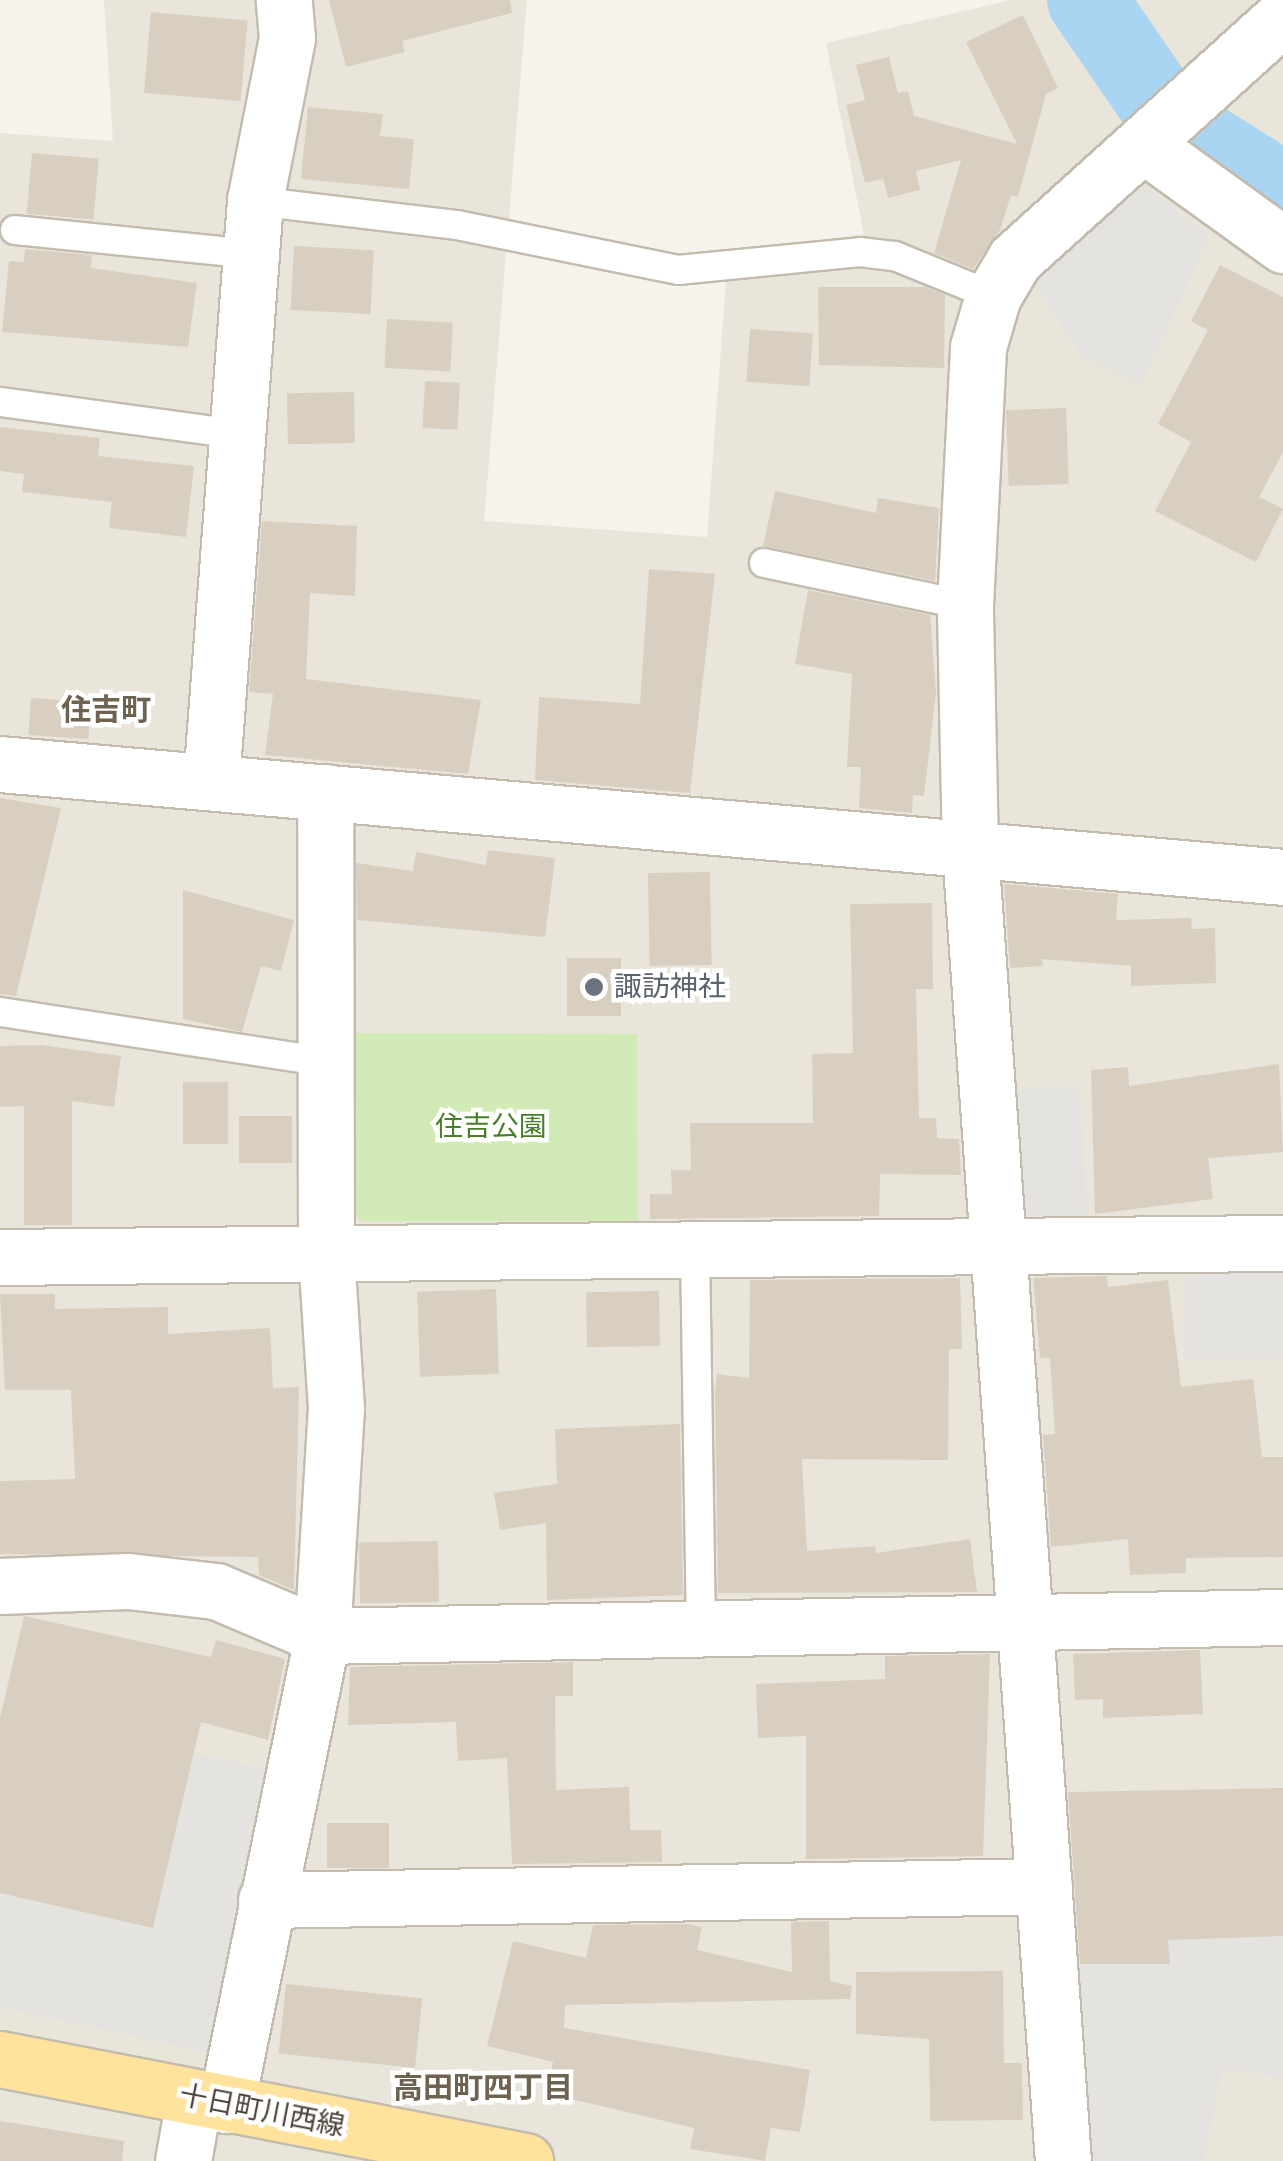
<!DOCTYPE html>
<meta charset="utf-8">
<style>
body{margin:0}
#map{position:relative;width:1283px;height:2161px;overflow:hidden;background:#f6f3ec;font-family:Signika,"Noto Sans JP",sans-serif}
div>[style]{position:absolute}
.residential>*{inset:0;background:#eae5da}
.green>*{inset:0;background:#d2eab5}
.parking>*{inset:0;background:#e5e3e0;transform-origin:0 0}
.river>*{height:80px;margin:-40px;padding:0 40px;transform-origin:40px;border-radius:40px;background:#a9d4f2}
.building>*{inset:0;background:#d8cfc1;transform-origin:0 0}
.roads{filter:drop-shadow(2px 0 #c2bbae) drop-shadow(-2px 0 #c2bbae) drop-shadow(0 2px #c2bbae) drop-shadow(0 -2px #c2bbae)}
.lane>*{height:28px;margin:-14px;padding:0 14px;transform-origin:14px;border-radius:14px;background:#fff}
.street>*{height:55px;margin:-27.5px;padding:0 27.5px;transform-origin:27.5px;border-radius:27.5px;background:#fff}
.primary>*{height:55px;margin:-27.5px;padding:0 27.5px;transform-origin:27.5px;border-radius:27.5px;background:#ffe39c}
.dots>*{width:28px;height:28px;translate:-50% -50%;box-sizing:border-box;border:5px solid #fff;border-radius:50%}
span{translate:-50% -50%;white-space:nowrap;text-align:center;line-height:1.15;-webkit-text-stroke:9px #fff;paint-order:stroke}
.worship-label{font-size:28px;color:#5b616d}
.left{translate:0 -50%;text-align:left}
.park-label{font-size:28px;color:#4a7f2a}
.street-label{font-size:28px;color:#4b4439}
.neighbourhood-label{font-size:30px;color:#6e6250;font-weight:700}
</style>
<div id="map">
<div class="residential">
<i style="clip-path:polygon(104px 0,527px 0,484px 521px,707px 537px,728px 253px,864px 234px,826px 43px,1011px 0,1283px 0,1283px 2161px,0 2161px,0 133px,113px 141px)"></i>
</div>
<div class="green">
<i style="clip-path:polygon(344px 1033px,637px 1034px,638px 1221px,360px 1221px,347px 1198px)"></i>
</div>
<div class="parking">
<i style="clip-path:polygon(1135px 175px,1209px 238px,1141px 385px,1081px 356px,1030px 277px)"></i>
<i style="left:1080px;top:1086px;width:130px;height:69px;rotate:87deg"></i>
<i style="left:1283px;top:1256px;width:103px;height:98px;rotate:90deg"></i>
<i style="clip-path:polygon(194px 1753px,271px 1770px,207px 2052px,0 2007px,0 1893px,153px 1928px)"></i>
<i style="clip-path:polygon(1283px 1936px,1283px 2079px,1222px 2068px,1204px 2161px,1083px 2161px,1070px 1964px,1170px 1964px,1168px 1940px)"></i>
</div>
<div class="river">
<i style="left:1087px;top:0;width:148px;rotate:55.5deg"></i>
<i style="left:1171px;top:122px;width:132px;rotate:32deg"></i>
</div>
<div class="building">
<i style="clip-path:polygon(329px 0,510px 0,512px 13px,402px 41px,405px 52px,346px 67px)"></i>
<i style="left:151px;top:12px;width:97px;height:81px;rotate:5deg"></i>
<i style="clip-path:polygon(1023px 15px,1058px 88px,1046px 94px,1018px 197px,1011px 195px,1000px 230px,973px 269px,934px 253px,961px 160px,916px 171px,920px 190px,888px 198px,883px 179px,865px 183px,846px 105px,865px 100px,856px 65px,889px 57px,898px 93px,908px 91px,914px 116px,1017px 144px,966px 42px)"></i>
<i style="clip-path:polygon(308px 107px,383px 114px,380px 136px,414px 139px,409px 189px,301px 179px)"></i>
<i style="left:32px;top:153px;width:67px;height:61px;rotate:5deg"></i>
<i style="left:294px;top:246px;width:80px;height:64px;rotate:3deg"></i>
<i style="clip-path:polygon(25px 249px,92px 255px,91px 268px,197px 283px,188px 347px,2px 332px,9px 261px,24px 262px)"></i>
<i style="clip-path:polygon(1220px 265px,1283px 297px,1283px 452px,1259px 497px,1283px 509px,1256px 562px,1155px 511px,1191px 442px,1158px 424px,1208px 330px,1191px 321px)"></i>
<i style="clip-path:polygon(818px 287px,925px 287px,945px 295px,944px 368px,819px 365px)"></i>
<i style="left:387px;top:319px;width:66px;height:49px;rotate:3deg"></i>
<i style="left:750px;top:329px;width:63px;height:53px;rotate:4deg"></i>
<i style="left:425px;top:381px;width:35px;height:47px;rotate:3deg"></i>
<i style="left:354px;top:392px;width:51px;height:67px;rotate:89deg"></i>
<i style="left:1066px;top:408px;width:76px;height:60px;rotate:88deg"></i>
<i style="clip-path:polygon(0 427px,100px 438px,98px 456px,194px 466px,186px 537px,109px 528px,112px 502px,22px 492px,24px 474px,0 471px)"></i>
<i style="clip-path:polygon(775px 491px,876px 513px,878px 498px,939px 508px,935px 581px,763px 546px)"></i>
<i style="clip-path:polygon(262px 521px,357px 526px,355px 596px,310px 593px,306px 679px,481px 700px,468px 774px,265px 755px,273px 694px,249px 692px)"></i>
<i style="clip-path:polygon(649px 569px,715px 574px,690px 793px,535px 780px,539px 697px,640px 704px)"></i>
<i style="clip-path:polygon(808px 590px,930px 615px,936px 692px,924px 796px,913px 795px,912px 813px,859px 808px,861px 767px,847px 767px,852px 674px,795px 664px)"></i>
<i style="left:31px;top:698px;width:60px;height:37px;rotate:4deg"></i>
<i style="clip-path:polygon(0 798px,61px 808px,16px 996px,0 994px)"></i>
<i style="clip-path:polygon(488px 850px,555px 858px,545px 937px,357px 920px,356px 863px,413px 871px,416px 852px,486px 865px)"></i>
<i style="left:710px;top:872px;width:93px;height:62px;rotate:89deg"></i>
<i style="clip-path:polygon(1004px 884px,1118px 894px,1116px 920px,1191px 918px,1192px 929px,1215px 928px,1216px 983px,1131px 986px,1131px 966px,1042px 959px,1043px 966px,1010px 968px)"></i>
<i style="clip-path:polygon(183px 890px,294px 920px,281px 971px,261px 966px,242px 1032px,183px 1019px)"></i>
<i style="clip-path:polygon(932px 903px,933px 989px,916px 989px,919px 1118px,936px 1118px,937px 1138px,959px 1139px,961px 1175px,880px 1174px,879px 1216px,650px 1219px,650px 1194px,672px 1194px,671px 1170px,691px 1170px,690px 1123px,813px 1123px,812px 1054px,853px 1053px,850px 904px)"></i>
<i style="left:567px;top:958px;width:54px;height:58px"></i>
<i style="clip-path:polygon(41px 1045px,121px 1056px,114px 1107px,72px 1101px,72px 1225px,24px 1225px,24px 1106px,0 1107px,0 1046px)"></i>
<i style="clip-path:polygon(1279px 1064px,1283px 1152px,1208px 1158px,1213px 1199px,1095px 1214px,1091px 1070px,1128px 1067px,1129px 1086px)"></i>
<i style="left:183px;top:1082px;width:45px;height:62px"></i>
<i style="left:239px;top:1116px;width:53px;height:47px"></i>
<i style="clip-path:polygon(1107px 1276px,1108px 1287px,1168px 1280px,1181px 1387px,1253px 1379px,1262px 1457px,1283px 1457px,1283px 1557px,1186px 1558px,1186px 1573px,1130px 1575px,1128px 1539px,1051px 1547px,1043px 1435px,1055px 1434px,1050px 1358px,1040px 1358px,1033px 1278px)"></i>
<i style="clip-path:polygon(960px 1278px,962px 1349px,949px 1349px,948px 1460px,802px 1459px,807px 1551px,875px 1546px,876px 1553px,970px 1539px,977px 1592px,718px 1593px,715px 1392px,717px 1374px,749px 1378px,750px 1280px)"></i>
<i style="left:496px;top:1289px;width:85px;height:79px;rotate:88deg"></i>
<i style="left:659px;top:1291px;width:55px;height:73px;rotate:89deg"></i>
<i style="clip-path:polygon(0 1294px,55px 1294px,55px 1309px,168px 1307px,168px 1334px,270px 1328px,273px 1388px,299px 1387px,294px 1590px,259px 1575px,258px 1557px,0 1554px,0 1481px,75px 1479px,71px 1390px,5px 1390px)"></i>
<i style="clip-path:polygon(680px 1424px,683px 1595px,547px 1600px,546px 1523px,500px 1530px,494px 1493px,557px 1484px,555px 1429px)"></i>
<i style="left:438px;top:1541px;width:61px;height:79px;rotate:89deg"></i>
<i style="clip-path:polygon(24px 1616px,211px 1657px,216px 1640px,285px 1659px,268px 1740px,201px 1722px,153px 1928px,0 1893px,0 1718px)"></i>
<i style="clip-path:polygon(1200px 1650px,1203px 1714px,1103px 1718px,1103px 1699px,1075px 1700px,1073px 1654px)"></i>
<i style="clip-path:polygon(990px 1654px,983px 1856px,806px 1859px,806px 1736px,758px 1738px,756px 1684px,885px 1679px,885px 1656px)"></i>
<i style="clip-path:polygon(573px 1662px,573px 1696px,555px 1696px,556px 1790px,629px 1787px,630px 1830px,661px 1830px,662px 1862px,512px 1864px,507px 1758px,458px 1761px,456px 1722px,348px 1725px,350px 1667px)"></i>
<i style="clip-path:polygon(1283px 1788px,1283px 1936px,1168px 1940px,1170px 1964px,1080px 1964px,1068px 1792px)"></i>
<i style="left:327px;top:1823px;width:62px;height:45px"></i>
<i style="clip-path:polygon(829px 1921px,830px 1981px,852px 1986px,850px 1999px,565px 2005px,564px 2028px,810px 2070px,800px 2132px,771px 2128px,765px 2161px,690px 2149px,694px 2128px,546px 2093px,553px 2062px,487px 2046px,513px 1941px,586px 1958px,593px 1925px,686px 1924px,702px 1927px,697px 1950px,792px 1972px,791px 1922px)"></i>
<i style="clip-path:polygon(1003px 1971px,1004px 2063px,1022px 2063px,1023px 2120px,930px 2121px,929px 2039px,856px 2034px,856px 1972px)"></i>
<i style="left:286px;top:1984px;width:137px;height:70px;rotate:6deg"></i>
<i style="clip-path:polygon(0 2121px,124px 2141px,122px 2161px,0 2161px)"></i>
</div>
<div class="roads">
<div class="lane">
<i style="left:255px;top:201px;width:203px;rotate:6.8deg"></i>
<i style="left:457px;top:225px;width:226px;rotate:11.5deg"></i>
<i style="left:678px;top:270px;width:183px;rotate:-5.6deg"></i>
<i style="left:860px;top:252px;width:35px;rotate:7deg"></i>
<i style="left:895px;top:256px;width:106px;rotate:22.2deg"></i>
<i style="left:15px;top:230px;width:237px;rotate:5.8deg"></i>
<i style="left:0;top:402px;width:240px;rotate:7.7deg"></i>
<i style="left:764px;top:563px;width:205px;rotate:11.8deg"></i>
<i style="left:0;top:1012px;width:329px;rotate:8.7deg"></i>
<i style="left:695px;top:1249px;width:375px;rotate:89.1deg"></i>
</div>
<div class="street">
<i style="left:1143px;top:144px;width:173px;rotate:35.8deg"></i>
<i style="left:0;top:764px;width:1288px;rotate:5.03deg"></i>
<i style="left:211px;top:782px;width:583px;rotate:-85.67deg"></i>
<i style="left:255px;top:201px;width:166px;rotate:-78.9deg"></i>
<i style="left:287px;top:38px;width:38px;rotate:-95deg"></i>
<i style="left:0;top:1257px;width:1283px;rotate:-0.63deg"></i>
<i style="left:0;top:1586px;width:128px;rotate:-2.2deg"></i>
<i style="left:128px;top:1581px;width:89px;rotate:6.5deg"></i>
<i style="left:216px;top:1591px;width:115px;rotate:23deg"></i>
<i style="left:322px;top:1636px;width:961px;rotate:-1.13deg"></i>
<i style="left:266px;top:1900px;width:778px;rotate:-1.03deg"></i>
<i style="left:226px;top:2105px;width:479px;rotate:-78.4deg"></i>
<i style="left:322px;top:1636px;width:228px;rotate:-86.5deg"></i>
<i style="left:336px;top:1408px;width:155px;rotate:-93.7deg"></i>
<i style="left:326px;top:1253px;width:461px;rotate:-90.1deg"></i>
<i style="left:183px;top:2161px;width:63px;rotate:-79.9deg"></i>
<i style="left:1063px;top:2161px;width:1314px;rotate:-94.06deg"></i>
<i style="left:970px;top:850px;width:245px;rotate:-91.2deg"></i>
<i style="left:965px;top:605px;width:258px;rotate:-87.1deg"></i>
<i style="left:978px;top:347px;width:53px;rotate:-73.6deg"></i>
<i style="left:993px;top:296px;width:43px;rotate:-59.3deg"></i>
<i style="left:1015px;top:259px;width:361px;rotate:-42.1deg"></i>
</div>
<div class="primary">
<i style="left:0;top:2059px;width:535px;rotate:10.99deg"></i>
</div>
</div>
<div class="dots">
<i style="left:594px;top:987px;background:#6b7280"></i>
</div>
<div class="worship-label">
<span class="left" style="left:614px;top:987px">諏訪神社</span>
</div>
<div class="park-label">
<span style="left:491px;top:1127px">住吉公園</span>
</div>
<div class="street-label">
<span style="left:262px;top:2111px;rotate:11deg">十日町川西線</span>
</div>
<div class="neighbourhood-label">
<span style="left:106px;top:711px">住吉町</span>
<span style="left:483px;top:2089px">高田町四丁目</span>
</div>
</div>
